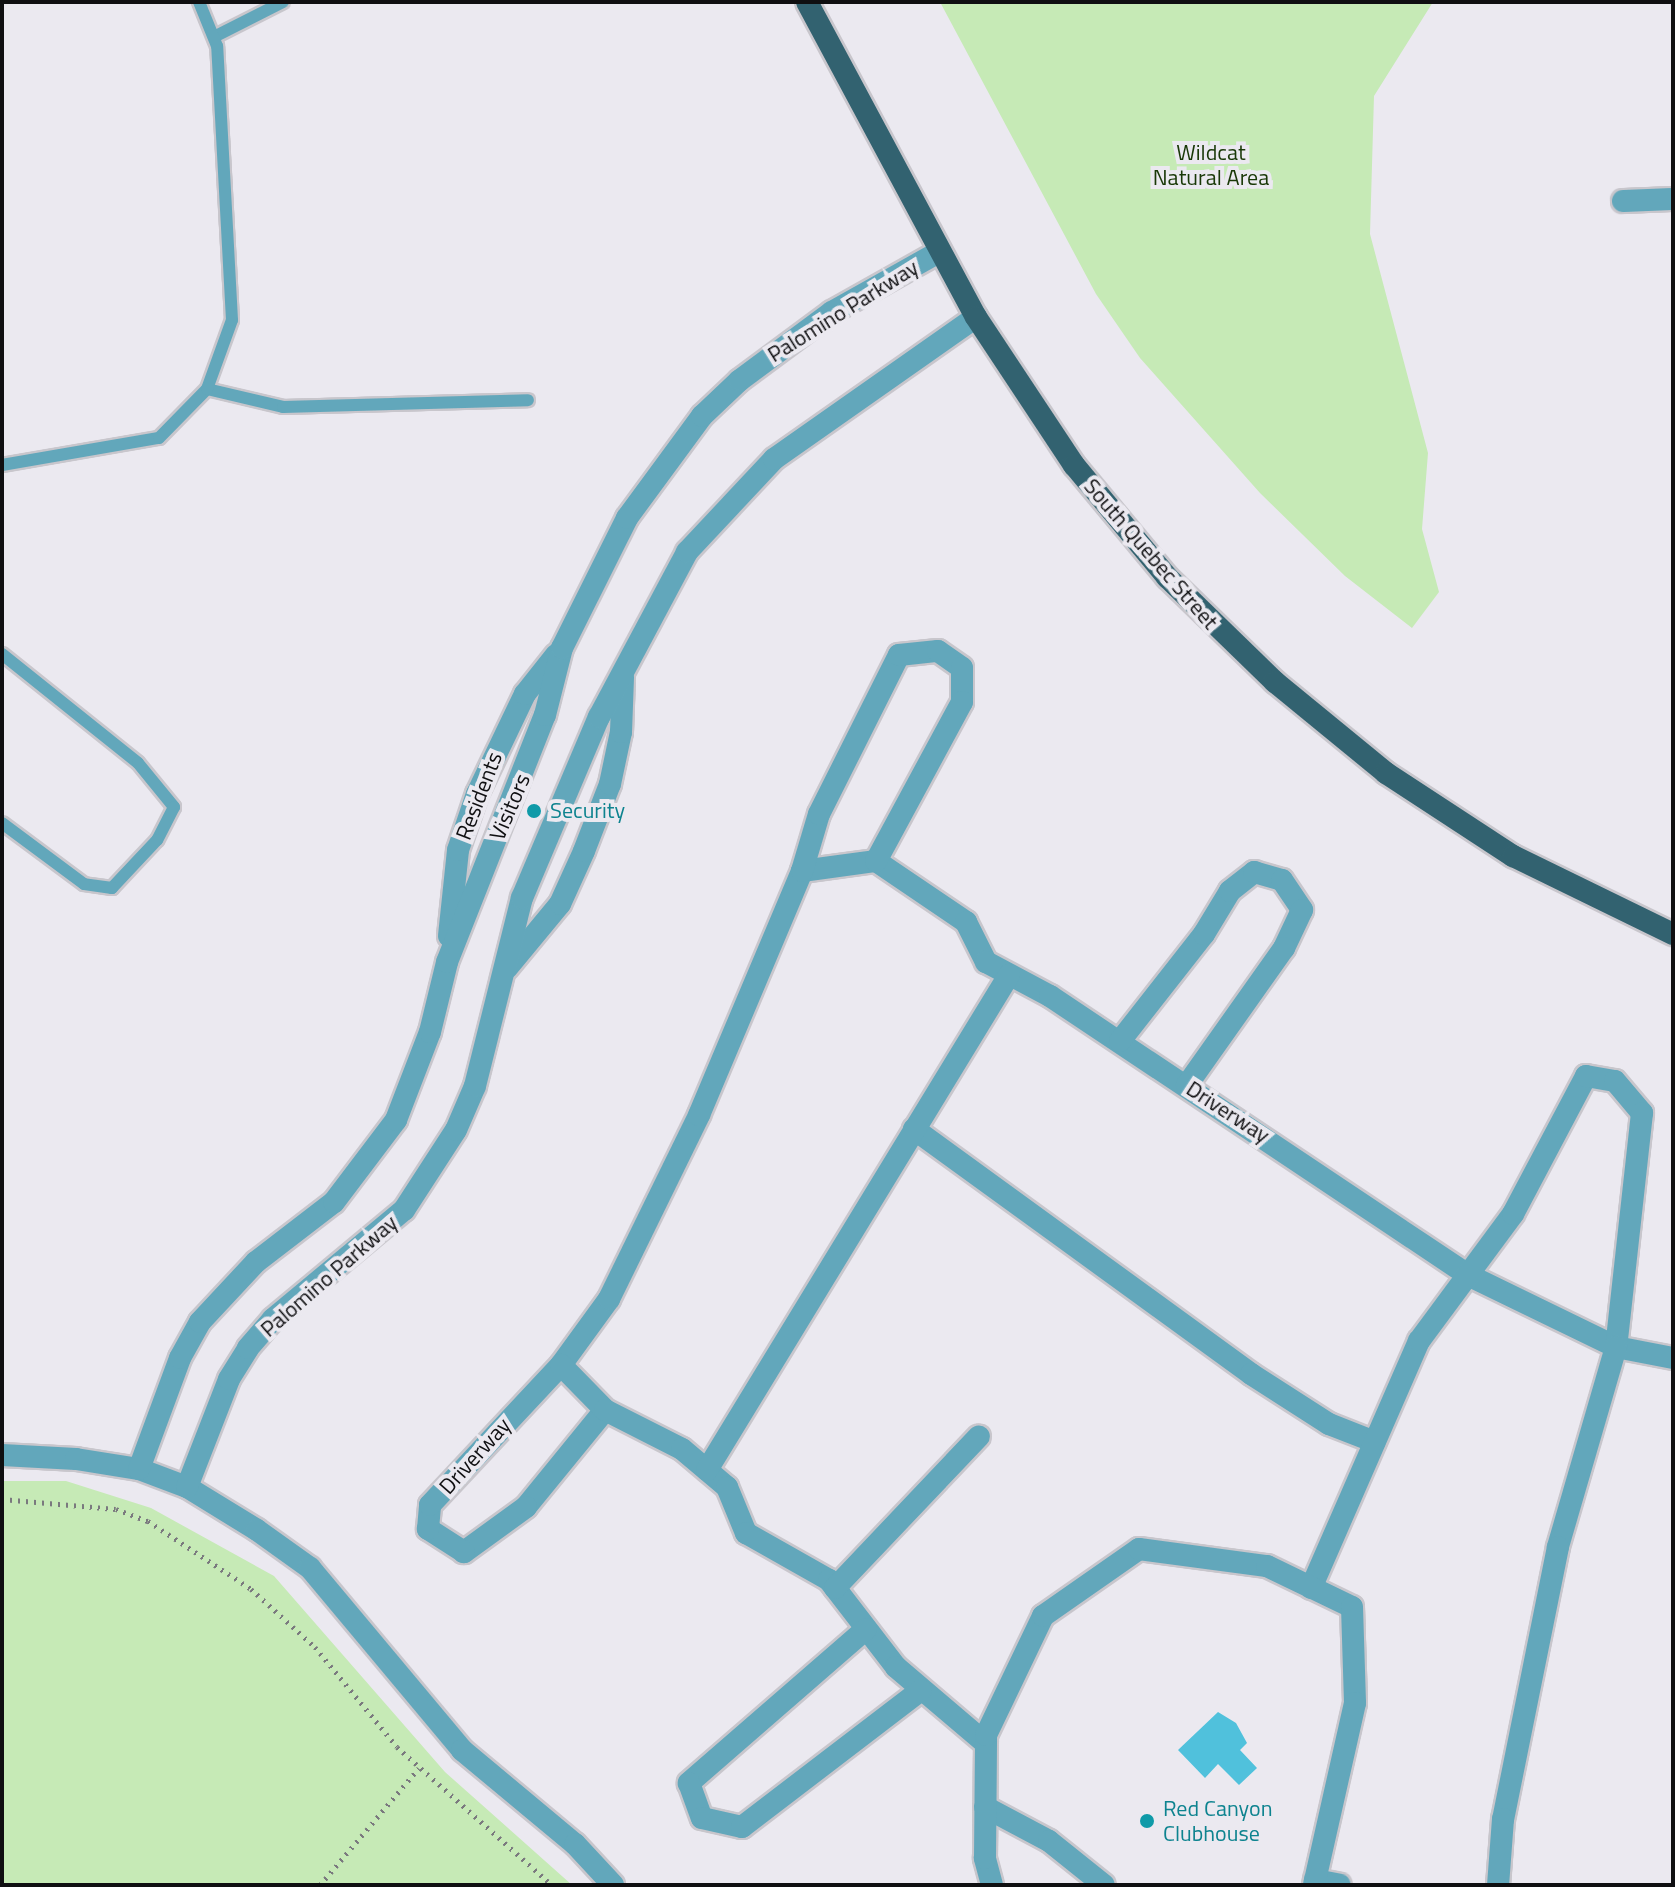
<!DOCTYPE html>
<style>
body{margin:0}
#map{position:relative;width:1675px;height:1887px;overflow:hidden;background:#ebe9f0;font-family:"Titillium Web",sans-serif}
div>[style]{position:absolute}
.green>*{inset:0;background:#c6eab6}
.water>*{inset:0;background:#50c1dc}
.path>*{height:5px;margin-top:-2.5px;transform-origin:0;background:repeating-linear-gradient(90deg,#7a797e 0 2px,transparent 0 8px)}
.roads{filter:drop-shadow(2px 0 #c8c6cc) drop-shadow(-2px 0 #c8c6cc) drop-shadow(0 2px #c8c6cc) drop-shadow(0 -2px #c8c6cc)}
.service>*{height:12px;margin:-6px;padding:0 6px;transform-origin:6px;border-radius:6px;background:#62a7bb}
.minor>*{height:22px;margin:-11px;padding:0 11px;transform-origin:11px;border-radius:11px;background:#62a7bb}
.primary>*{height:22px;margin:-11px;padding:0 11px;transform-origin:11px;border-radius:11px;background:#326270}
.dots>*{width:22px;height:22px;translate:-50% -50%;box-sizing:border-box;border:4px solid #ebe9f0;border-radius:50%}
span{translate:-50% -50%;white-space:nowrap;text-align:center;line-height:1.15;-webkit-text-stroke:8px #ebe9f0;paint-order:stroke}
.park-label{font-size:22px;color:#193807}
.street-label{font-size:22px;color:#0f0f11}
.culture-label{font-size:22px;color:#0d838f}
.left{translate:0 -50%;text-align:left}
.frame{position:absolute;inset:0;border:4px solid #0f0f11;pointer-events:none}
</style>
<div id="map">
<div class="green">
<i style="clip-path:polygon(940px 2px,1433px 2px,1374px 96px,1370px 234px,1428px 453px,1422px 529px,1439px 592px,1412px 628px,1345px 576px,1260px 493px,1140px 358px,1096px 294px)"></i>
<i style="clip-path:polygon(2px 1481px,66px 1481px,151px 1508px,274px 1576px,445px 1772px,572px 1885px,2px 1885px)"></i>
</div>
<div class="water">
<i style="clip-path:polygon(1218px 1712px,1236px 1723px,1247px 1743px,1240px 1750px,1257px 1768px,1239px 1785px,1218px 1764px,1205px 1778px,1178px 1750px)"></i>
</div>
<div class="path">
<i style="left:2px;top:1499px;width:114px;rotate:5deg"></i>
<i style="left:116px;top:1509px;width:34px;rotate:21deg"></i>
<i style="left:148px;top:1521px;width:123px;rotate:33.4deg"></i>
<i style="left:251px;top:1589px;width:86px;rotate:42.2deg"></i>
<i style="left:315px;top:1647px;width:129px;rotate:50.6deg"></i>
<i style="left:397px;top:1747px;width:208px;rotate:41.7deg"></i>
<i style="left:320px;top:1885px;width:153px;rotate:-49.8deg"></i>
</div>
<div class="roads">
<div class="service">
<i style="left:214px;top:37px;width:77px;rotate:-26.9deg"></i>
<i style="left:207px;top:389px;width:78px;rotate:13.3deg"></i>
<i style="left:283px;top:407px;width:245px;rotate:-1.6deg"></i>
<i style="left:2px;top:465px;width:159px;rotate:-9.8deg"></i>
<i style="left:159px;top:438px;width:69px;rotate:-45.6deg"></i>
<i style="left:207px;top:389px;width:73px;rotate:-70.1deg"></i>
<i style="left:232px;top:320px;width:274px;rotate:-93.1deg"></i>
<i style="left:217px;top:46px;width:48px;rotate:-112.2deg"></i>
<i style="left:2px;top:654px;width:174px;rotate:38.7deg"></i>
<i style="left:138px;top:763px;width:57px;rotate:50.7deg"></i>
<i style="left:174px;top:807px;width:37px;rotate:117deg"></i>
<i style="left:157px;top:840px;width:66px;rotate:133.2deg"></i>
<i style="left:112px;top:888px;width:28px;rotate:-172deg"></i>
<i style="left:84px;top:884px;width:102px;rotate:-143.4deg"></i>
</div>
<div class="minor">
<i style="left:1623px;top:201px;width:50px;rotate:-2.3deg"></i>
<i style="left:802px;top:871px;width:75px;rotate:-7.7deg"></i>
<i style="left:876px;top:861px;width:109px;rotate:34.1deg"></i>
<i style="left:966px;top:922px;width:45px;rotate:63.4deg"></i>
<i style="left:986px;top:962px;width:72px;rotate:28deg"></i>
<i style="left:1050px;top:996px;width:503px;rotate:33.72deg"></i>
<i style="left:1468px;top:1275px;width:165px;rotate:25.9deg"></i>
<i style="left:1616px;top:1347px;width:58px;rotate:10.9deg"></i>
<i style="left:449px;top:936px;width:86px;rotate:-84deg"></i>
<i style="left:458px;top:850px;width:59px;rotate:-71.3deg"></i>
<i style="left:477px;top:794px;width:111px;rotate:-64.4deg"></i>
<i style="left:525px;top:694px;width:50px;rotate:-51.5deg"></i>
<i style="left:507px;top:968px;width:83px;rotate:-50.4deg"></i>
<i style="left:560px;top:904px;width:58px;rotate:-65.6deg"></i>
<i style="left:584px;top:851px;width:72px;rotate:-68.8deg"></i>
<i style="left:610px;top:784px;width:53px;rotate:-78.1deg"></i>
<i style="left:621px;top:732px;width:55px;rotate:-87.9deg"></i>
<i style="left:1120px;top:1041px;width:136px;rotate:-51.9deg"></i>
<i style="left:1204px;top:934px;width:50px;rotate:-58.8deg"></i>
<i style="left:1230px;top:891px;width:31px;rotate:-38deg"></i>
<i style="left:1254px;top:872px;width:29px;rotate:16deg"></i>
<i style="left:1282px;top:880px;width:36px;rotate:56deg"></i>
<i style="left:1302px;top:910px;width:42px;rotate:115.3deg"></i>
<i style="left:1284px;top:948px;width:168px;rotate:125.3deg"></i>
<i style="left:914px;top:1129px;width:417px;rotate:36deg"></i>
<i style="left:1251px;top:1374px;width:93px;rotate:32.7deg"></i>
<i style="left:1329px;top:1424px;width:49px;rotate:21.4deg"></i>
<i style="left:561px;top:1365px;width:82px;rotate:-54deg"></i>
<i style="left:609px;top:1299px;width:205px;rotate:-63.9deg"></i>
<i style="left:699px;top:1115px;width:265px;rotate:-67.1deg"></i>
<i style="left:802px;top:871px;width:59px;rotate:-73.4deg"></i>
<i style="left:819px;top:814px;width:178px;rotate:-63.3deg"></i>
<i style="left:899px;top:655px;width:39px;rotate:-6deg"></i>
<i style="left:938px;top:651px;width:29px;rotate:35deg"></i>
<i style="left:962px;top:668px;width:34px;rotate:90deg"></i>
<i style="left:962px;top:702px;width:181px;rotate:118.4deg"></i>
<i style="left:605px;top:1410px;width:125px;rotate:129.2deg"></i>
<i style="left:526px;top:1507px;width:77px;rotate:144deg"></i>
<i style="left:464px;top:1552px;width:43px;rotate:-147.4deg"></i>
<i style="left:428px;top:1529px;width:24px;rotate:-85deg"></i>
<i style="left:430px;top:1505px;width:192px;rotate:-46.9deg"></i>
<i style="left:561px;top:1365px;width:63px;rotate:45.6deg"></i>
<i style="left:605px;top:1410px;width:86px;rotate:26.9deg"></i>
<i style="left:682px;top:1449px;width:59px;rotate:40.2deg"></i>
<i style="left:727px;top:1487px;width:50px;rotate:67.6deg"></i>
<i style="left:746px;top:1533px;width:95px;rotate:29.5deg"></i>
<i style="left:829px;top:1580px;width:110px;rotate:52.4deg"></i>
<i style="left:896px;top:1667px;width:116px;rotate:40.4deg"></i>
<i style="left:2px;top:1455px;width:74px;rotate:3.1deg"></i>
<i style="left:76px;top:1459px;width:64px;rotate:9deg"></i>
<i style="left:139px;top:1469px;width:51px;rotate:20.6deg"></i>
<i style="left:187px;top:1487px;width:82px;rotate:31.6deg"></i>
<i style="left:257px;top:1530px;width:65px;rotate:35.6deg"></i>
<i style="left:310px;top:1568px;width:237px;rotate:50.1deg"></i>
<i style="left:462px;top:1750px;width:147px;rotate:39.8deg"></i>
<i style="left:575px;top:1844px;width:56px;rotate:47.2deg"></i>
<i style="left:139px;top:1469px;width:118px;rotate:-69.7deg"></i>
<i style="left:180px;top:1358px;width:41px;rotate:-60.9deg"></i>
<i style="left:200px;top:1322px;width:82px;rotate:-47deg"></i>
<i style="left:256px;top:1262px;width:98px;rotate:-37.6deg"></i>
<i style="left:334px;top:1202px;width:103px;rotate:-52.9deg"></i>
<i style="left:396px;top:1120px;width:94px;rotate:-68.9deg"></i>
<i style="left:430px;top:1032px;width:72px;rotate:-76.3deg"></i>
<i style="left:447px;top:962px;width:266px;rotate:-68.4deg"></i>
<i style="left:545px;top:715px;width:69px;rotate:-75.8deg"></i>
<i style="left:562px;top:648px;width:145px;rotate:-63.4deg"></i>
<i style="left:627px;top:518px;width:127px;rotate:-53.7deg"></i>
<i style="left:702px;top:416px;width:52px;rotate:-43.5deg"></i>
<i style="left:740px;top:380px;width:114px;rotate:-36.5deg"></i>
<i style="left:832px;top:312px;width:123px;rotate:-29.3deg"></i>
<i style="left:707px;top:1470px;width:580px;rotate:-58.61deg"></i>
<i style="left:187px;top:1487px;width:116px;rotate:-68.7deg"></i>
<i style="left:229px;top:1379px;width:36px;rotate:-58deg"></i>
<i style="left:248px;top:1348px;width:38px;rotate:-49deg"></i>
<i style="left:273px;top:1319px;width:170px;rotate:-39.8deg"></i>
<i style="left:404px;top:1210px;width:95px;rotate:-57deg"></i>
<i style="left:456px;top:1130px;width:48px;rotate:-66.6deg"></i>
<i style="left:475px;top:1086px;width:194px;rotate:-76deg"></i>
<i style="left:522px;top:898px;width:197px;rotate:-67deg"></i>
<i style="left:599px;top:717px;width:187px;rotate:-61.9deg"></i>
<i style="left:687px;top:552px;width:127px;rotate:-46.9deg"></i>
<i style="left:774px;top:459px;width:247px;rotate:-35.1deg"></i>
<i style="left:835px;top:1588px;width:209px;rotate:-46.5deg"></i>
<i style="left:1311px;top:1588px;width:270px;rotate:-66.4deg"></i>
<i style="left:1419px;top:1341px;width:158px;rotate:-53.5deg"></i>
<i style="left:1513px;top:1214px;width:156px;rotate:-62.1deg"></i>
<i style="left:1586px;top:1076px;width:29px;rotate:10deg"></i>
<i style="left:1615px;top:1081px;width:42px;rotate:49.8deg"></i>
<i style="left:1642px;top:1113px;width:235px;rotate:96.3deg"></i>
<i style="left:1616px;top:1347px;width:208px;rotate:106.2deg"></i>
<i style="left:1558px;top:1547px;width:278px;rotate:101.4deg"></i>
<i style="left:1503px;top:1819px;width:66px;rotate:94.3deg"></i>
<i style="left:866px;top:1629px;width:235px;rotate:139deg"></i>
<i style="left:689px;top:1783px;width:37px;rotate:70deg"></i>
<i style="left:702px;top:1818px;width:41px;rotate:12.7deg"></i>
<i style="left:742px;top:1827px;width:225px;rotate:-37.4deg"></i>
<i style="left:985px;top:1807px;width:72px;rotate:28deg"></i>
<i style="left:1049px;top:1841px;width:70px;rotate:38.7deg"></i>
<i style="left:1315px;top:1880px;width:25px;rotate:11deg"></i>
<i style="left:992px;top:1885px;width:28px;rotate:-105deg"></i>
<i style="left:985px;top:1858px;width:123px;rotate:-89.5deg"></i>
<i style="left:986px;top:1735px;width:132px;rotate:-64.4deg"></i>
<i style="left:1043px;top:1616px;width:117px;rotate:-34.9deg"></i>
<i style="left:1139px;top:1549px;width:129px;rotate:7.6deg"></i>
<i style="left:1267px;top:1566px;width:94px;rotate:25.8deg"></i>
<i style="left:1352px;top:1607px;width:96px;rotate:88.2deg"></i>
<i style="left:1355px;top:1703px;width:187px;rotate:102.7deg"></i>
</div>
<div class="primary">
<i style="left:807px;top:2px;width:357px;rotate:61.8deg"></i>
<i style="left:976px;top:317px;width:178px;rotate:56.5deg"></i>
<i style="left:1074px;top:465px;width:146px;rotate:50.3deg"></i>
<i style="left:1167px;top:577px;width:151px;rotate:44.2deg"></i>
<i style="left:1275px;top:682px;width:144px;rotate:39.3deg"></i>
<i style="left:1386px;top:773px;width:152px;rotate:33.2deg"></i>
<i style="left:1513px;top:856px;width:178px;rotate:26deg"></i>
</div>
</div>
<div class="dots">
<i style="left:534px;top:811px;background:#0f9aa8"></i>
<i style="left:1147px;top:1821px;background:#0f9aa8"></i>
</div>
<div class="park-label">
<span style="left:1211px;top:165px">Wildcat<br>Natural Area</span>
</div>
<div class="street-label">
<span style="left:843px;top:311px;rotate:-32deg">Palomino Parkway</span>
<span style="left:1151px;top:554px;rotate:49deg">South Quebec Street</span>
<span style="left:479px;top:796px;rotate:-69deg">Residents</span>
<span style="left:510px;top:807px;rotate:-67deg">Visitors</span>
<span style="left:1228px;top:1112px;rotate:33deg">Driverway</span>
<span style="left:329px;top:1276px;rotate:-41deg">Palomino Parkway</span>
<span style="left:475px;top:1456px;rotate:-48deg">Driverway</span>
</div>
<div class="culture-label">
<span class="left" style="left:550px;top:811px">Security</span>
<span class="left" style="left:1163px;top:1821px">Red Canyon<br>Clubhouse</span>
</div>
<div class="frame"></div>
</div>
